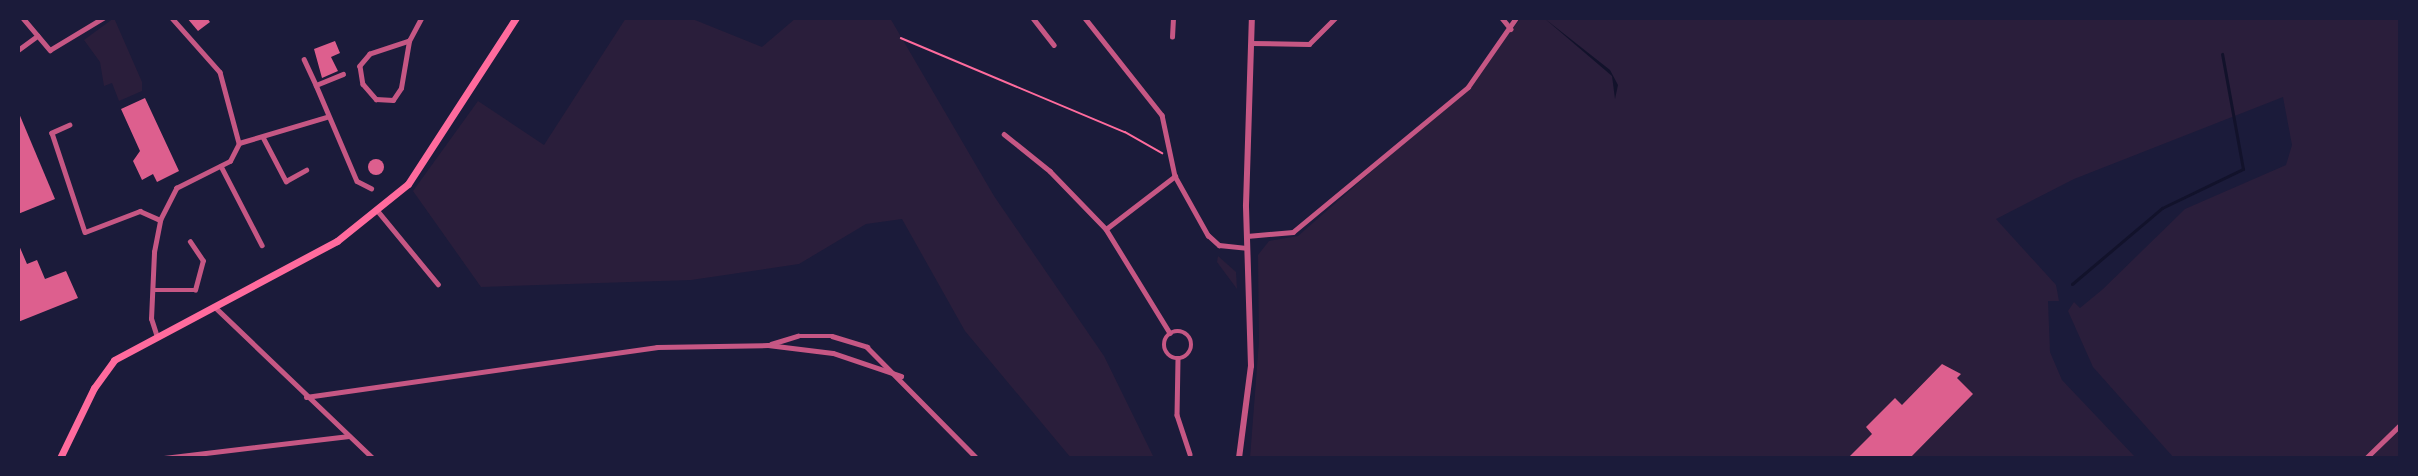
<!DOCTYPE html>
<style>
body{margin:0}
#map{position:relative;width:2418px;height:476px;overflow:hidden;background:#1b1b3a;font-family:"Public Sans",sans-serif}
div>[style]{position:absolute}
.green>*{inset:0;background:#2a1e3b}
.water>*{inset:0;background:#12122b}
.stream>*{height:3px;margin:-1.5px;padding:0 1.5px;transform-origin:1.5px;border-radius:1.5px;background:#12122b}
.building>*{inset:0;background:#dd5f8e}
.round{border-radius:50%}
.path>*{height:1.5px;margin:-0.75px;padding:0 0.75px;transform-origin:0.75px;border-radius:0.75px;background:#ff6b9d}
.minor>*{height:4.5px;margin:-2.25px;padding:0 2.25px;transform-origin:2.25px;border-radius:2.25px;background:#c65784}
.minor>.ring{margin:-2.25px;padding:0;box-sizing:content-box;background:none;border:4.5px solid #c65784;border-radius:50%}
.tertiary>*{height:6px;margin:-3px;padding:0 3px;transform-origin:3px;border-radius:3px;background:#c65784}
.secondary>*{height:7px;margin:-3.5px;padding:0 3.5px;transform-origin:3.5px;border-radius:3.5px;background:#ff6b9d}
span{translate:-50% -50%;white-space:nowrap;text-align:center;line-height:1.15;-webkit-text-stroke:6px #1b1b3a;paint-order:stroke}
.frame{position:absolute;inset:0;border:20px solid #1b1b3a;pointer-events:none}
</style>
<div id="map">
<div class="green">
<i style="clip-path:polygon(114px 18px,142px 82px,142px 91px,119px 101px,112px 83px,104px 86px,100px 62px,84px 40px)"></i>
<i style="clip-path:polygon(626px 18px,690px 18px,762px 47px,796px 18px,890px 18px,994px 196px,1104px 356px,1154px 458px,1071px 458px,965px 331px,902px 219px,866px 224px,799px 264px,691px 280px,481px 287px,413px 191px,478px 101px,544px 145px)"></i>
<i style="clip-path:polygon(1521px 18px,2400px 18px,2400px 458px,2174px 458px,2093px 367px,2068px 311px,2074px 302px,2080px 308px,2103px 289px,2185px 209px,2286px 165px,2292px 145px,2283px 97px,2074px 179px,1996px 219px,2056px 285px,2059px 301px,2048px 301px,2050px 352px,2062px 380px,2136px 458px,1250px 458px,1259px 341px,1258px 255px,1269px 241px,1298px 236px,1468px 87px)"></i>
<i style="clip-path:polygon(1218px 256px,1236px 272px,1237px 289px,1217px 262px)"></i>
</div>
<div class="water">
<i style="clip-path:polygon(1544px 18px,1610px 70px,1618px 85px,1615px 99px,1612px 76px)"></i>
</div>
<div class="stream">
<i style="left:2072px;top:284px;width:118px;rotate:-40.2deg"></i>
<i style="left:2162px;top:208px;width:90px;rotate:-25.7deg"></i>
<i style="left:2243px;top:169px;width:117px;rotate:-100.3deg"></i>
</div>
<div class="building">
<i style="clip-path:polygon(187px 18px,207px 18px,210px 22px,198px 31px)"></i>
<i style="clip-path:polygon(335px 41px,340px 53px,331px 57px,338px 71px,322px 78px,314px 49px)"></i>
<i style="clip-path:polygon(145px 98px,179px 171px,157px 182px,153px 174px,142px 180px,133px 161px,140px 151px,121px 109px)"></i>
<i style="clip-path:polygon(18px 111px,55px 199px,18px 214px)"></i>
<i class="round" style="left:368px;top:159px;width:16px;height:16px"></i>
<i style="clip-path:polygon(18px 243px,27px 264px,37px 260px,45px 279px,66px 271px,78px 298px,18px 322px)"></i>
<i style="clip-path:polygon(1942px 364px,1961px 374px,1957px 378px,1973px 394px,1910px 458px,1848px 458px,1872px 434px,1866px 427px,1895px 398px,1902px 405px)"></i>
</div>
<div class="path">
<i style="left:901px;top:38px;width:243px;rotate:22.8deg"></i>
<i style="left:1125px;top:132px;width:43px;rotate:29.6deg"></i>
</div>
<div class="minor">
<i style="left:23px;top:18px;width:42px;rotate:49.8deg"></i>
<i style="left:50px;top:50px;width:62px;rotate:-31.1deg"></i>
<i style="left:172px;top:18px;width:72px;rotate:48.4deg"></i>
<i style="left:220px;top:72px;width:73px;rotate:75deg"></i>
<i style="left:1033px;top:18px;width:34px;rotate:52deg"></i>
<i style="left:1085px;top:18px;width:124px;rotate:51.6deg"></i>
<i style="left:1162px;top:115px;width:62px;rotate:78deg"></i>
<i style="left:1175px;top:176px;width:68px;rotate:60.8deg"></i>
<i style="left:1208px;top:235px;width:15px;rotate:42deg"></i>
<i style="left:1219px;top:245px;width:27px;rotate:6deg"></i>
<i style="left:1502px;top:18px;width:14px;rotate:51deg"></i>
<i style="left:1172px;top:37px;width:19px;rotate:-87deg"></i>
<i style="left:409px;top:41px;width:41px;rotate:161.6deg"></i>
<i style="left:370px;top:54px;width:16px;rotate:130deg"></i>
<i style="left:360px;top:66px;width:18px;rotate:81deg"></i>
<i style="left:363px;top:84px;width:20px;rotate:49deg"></i>
<i style="left:376px;top:99px;width:17px;rotate:3deg"></i>
<i style="left:393px;top:100px;width:14px;rotate:-56deg"></i>
<i style="left:401px;top:88px;width:48px;rotate:-80.3deg"></i>
<i style="left:409px;top:41px;width:26px;rotate:-62deg"></i>
<i style="left:1251px;top:43px;width:58px;rotate:1deg"></i>
<i style="left:1309px;top:44px;width:37px;rotate:-45deg"></i>
<i style="left:18px;top:50px;width:24px;rotate:-36deg"></i>
<i style="left:304px;top:59px;width:29px;rotate:65deg"></i>
<i style="left:316px;top:85px;width:29px;rotate:-22deg"></i>
<i style="left:316px;top:85px;width:104px;rotate:66.9deg"></i>
<i style="left:357px;top:181px;width:16px;rotate:27deg"></i>
<i style="left:70px;top:125px;width:20px;rotate:156deg"></i>
<i style="left:52px;top:133px;width:104px;rotate:71.6deg"></i>
<i style="left:85px;top:232px;width:59px;rotate:-20.9deg"></i>
<i style="left:140px;top:211px;width:22px;rotate:24deg"></i>
<i style="left:1004px;top:134px;width:59px;rotate:38.8deg"></i>
<i style="left:1050px;top:171px;width:81px;rotate:46deg"></i>
<i style="left:1106px;top:229px;width:122px;rotate:58.4deg"></i>
<i style="left:263px;top:137px;width:50px;rotate:62.4deg"></i>
<i style="left:286px;top:181px;width:23px;rotate:-29deg"></i>
<i style="left:221px;top:166px;width:89px;rotate:62.6deg"></i>
<i style="left:377px;top:210px;width:96px;rotate:50.5deg"></i>
<i style="left:1106px;top:229px;width:87px;rotate:-37.5deg"></i>
<i style="left:1247px;top:236px;width:46px;rotate:-5deg"></i>
<i style="left:1293px;top:232px;width:227px;rotate:-39.6deg"></i>
<i style="left:1468px;top:87px;width:84px;rotate:-55.2deg"></i>
<i style="left:153px;top:290px;width:42px"></i>
<i style="left:195px;top:290px;width:30px;rotate:-75deg"></i>
<i style="left:203px;top:261px;width:23px;rotate:-124deg"></i>
<i style="left:216px;top:308px;width:217px;rotate:43.7deg"></i>
<i class="ring" style="left:1164px;top:331px;width:23.5px;height:23.5px"></i>
<i style="left:157px;top:337px;width:19px;rotate:-108deg"></i>
<i style="left:151px;top:319px;width:67px;rotate:-87.4deg"></i>
<i style="left:154px;top:252px;width:33px;rotate:-79deg"></i>
<i style="left:160px;top:220px;width:36px;rotate:-63deg"></i>
<i style="left:176px;top:188px;width:60px;rotate:-26.6deg"></i>
<i style="left:230px;top:161px;width:20px;rotate:-63deg"></i>
<i style="left:239px;top:143px;width:92px;rotate:-16.5deg"></i>
<i style="left:771px;top:344px;width:28px;rotate:-17deg"></i>
<i style="left:798px;top:336px;width:34px"></i>
<i style="left:832px;top:336px;width:37px;rotate:17deg"></i>
<i style="left:867px;top:347px;width:156px;rotate:45.3deg"></i>
<i style="left:1178px;top:359px;width:56px;rotate:91deg"></i>
<i style="left:1177px;top:415px;width:41px;rotate:71.6deg"></i>
<i style="left:306px;top:397px;width:355px;rotate:-8.1deg"></i>
<i style="left:657px;top:347px;width:111px;rotate:-1deg"></i>
<i style="left:768px;top:345px;width:65px;rotate:7deg"></i>
<i style="left:833px;top:353px;width:72px;rotate:18.7deg"></i>
<i style="left:164px;top:458px;width:186px;rotate:-6.8deg"></i>
<i style="left:2366px;top:458px;width:47px;rotate:-44.1deg"></i>
</div>
<div class="tertiary">
<i style="left:1239px;top:458px;width:93px;rotate:-82.6deg"></i>
<i style="left:1251px;top:366px;width:161px;rotate:-91.8deg"></i>
<i style="left:1246px;top:205px;width:187px;rotate:-88.2deg"></i>
</div>
<div class="secondary">
<i style="left:60px;top:458px;width:78px;rotate:-64.1deg"></i>
<i style="left:94px;top:388px;width:34px;rotate:-54deg"></i>
<i style="left:114px;top:360px;width:253px;rotate:-28.1deg"></i>
<i style="left:337px;top:241px;width:91px;rotate:-38.8deg"></i>
<i style="left:408px;top:184px;width:198px;rotate:-57deg"></i>
</div>
<div class="frame"></div>
</div>
